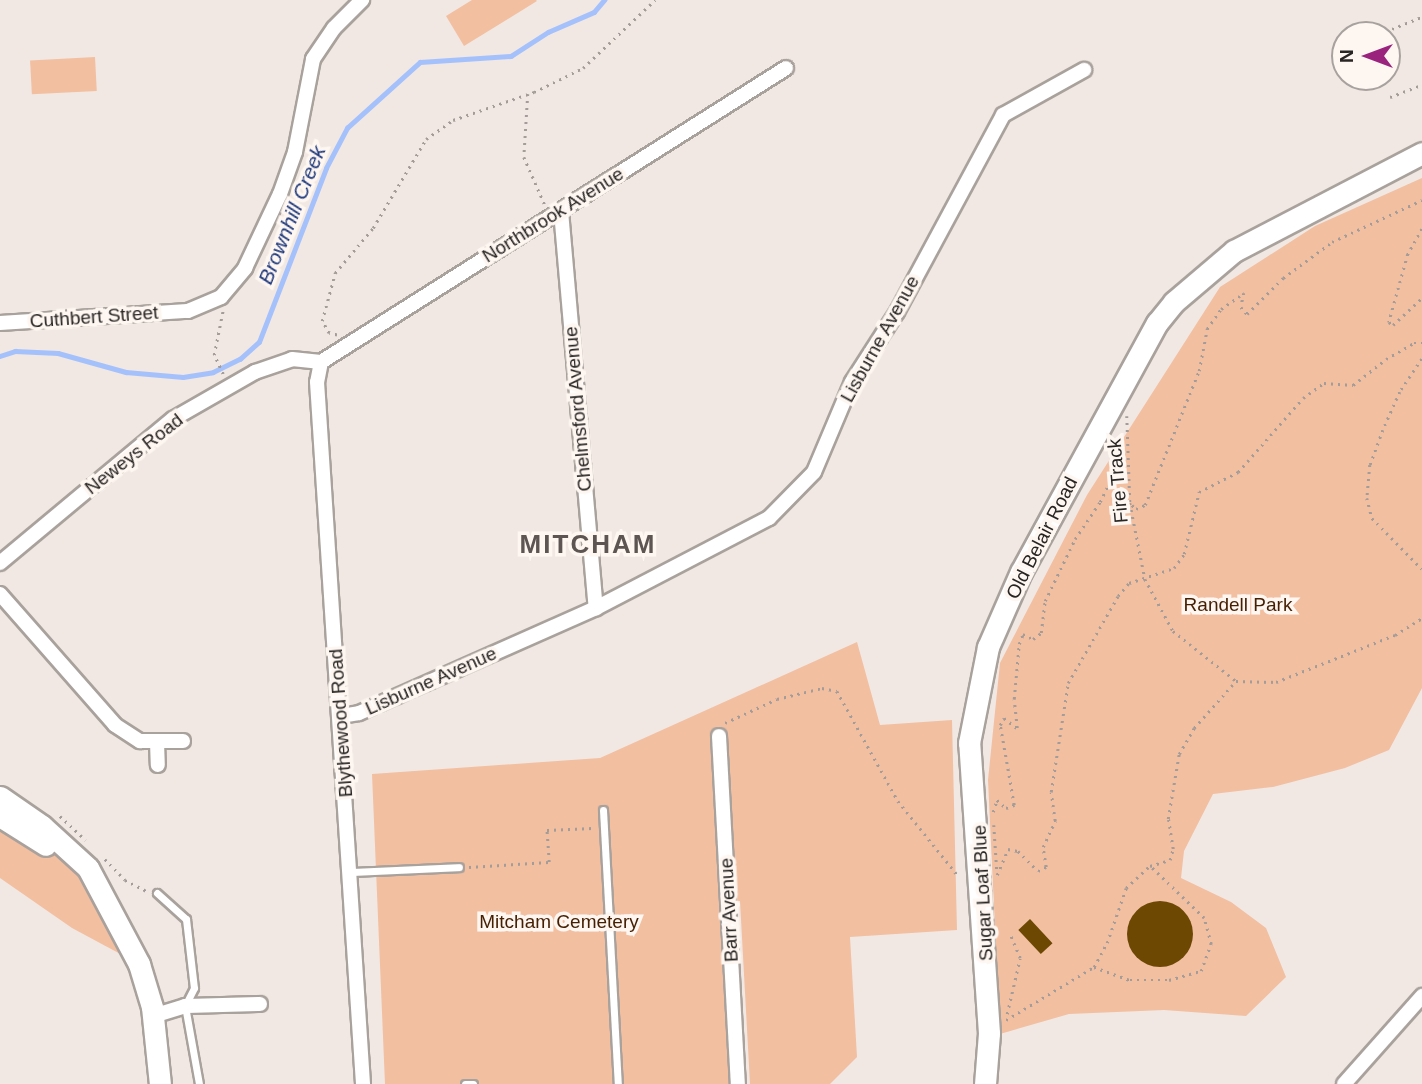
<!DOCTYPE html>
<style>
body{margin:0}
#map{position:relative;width:1422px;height:1084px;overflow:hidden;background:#f1e8e3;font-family:Helvetica,sans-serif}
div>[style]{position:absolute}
.green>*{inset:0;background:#f2bfa1;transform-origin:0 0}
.stream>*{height:4.5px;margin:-2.25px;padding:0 2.25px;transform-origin:2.25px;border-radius:2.25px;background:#a5c1fc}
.building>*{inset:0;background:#6c4803;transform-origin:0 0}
.round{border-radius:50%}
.path>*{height:2.5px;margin-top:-1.25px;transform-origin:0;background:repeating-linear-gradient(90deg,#a39c98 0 2px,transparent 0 7px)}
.roads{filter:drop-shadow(2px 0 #a9a19c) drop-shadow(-2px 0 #a9a19c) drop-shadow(0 2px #a9a19c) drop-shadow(0 -2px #a9a19c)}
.lane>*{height:7px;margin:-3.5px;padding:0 3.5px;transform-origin:3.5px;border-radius:3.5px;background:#fff}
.street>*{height:14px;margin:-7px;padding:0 7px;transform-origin:7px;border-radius:7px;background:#fff}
.secondary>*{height:21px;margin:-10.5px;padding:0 10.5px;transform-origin:10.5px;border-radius:10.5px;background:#fff}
span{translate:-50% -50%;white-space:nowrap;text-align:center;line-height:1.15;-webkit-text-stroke:7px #fef6f1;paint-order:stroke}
.street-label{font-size:19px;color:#282523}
.park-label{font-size:19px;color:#451f02}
.water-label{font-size:21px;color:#1f3a7d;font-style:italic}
.district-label{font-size:26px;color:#5c5551;font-weight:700;letter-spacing:2px}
.north{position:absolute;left:1331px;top:21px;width:70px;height:70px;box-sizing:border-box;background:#fef6f1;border:2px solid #a8a29f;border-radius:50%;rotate:270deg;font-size:19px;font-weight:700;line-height:28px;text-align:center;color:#282523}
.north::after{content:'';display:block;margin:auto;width:24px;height:32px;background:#9a237e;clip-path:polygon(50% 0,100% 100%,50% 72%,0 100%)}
</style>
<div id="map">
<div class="green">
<i style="clip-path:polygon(472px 0,536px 0,537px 1px,464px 46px,446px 16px)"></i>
<i style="left:95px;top:57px;width:34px;height:65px;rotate:87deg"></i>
<i style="clip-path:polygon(1422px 178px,1422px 688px,1389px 750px,1345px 768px,1273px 787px,1213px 794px,1184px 851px,1181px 878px,1231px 902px,1266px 928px,1286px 977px,1246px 1016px,1164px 1010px,1069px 1014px,1000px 1034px,988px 780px,1000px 663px,1087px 495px,1220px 287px,1315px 226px)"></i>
<i style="clip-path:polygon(857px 642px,880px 725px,952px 720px,957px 930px,850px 937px,857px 1057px,830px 1084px,750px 1084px,740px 901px,723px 902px,732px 1084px,385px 1084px,372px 774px,600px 758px)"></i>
<i style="clip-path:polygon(0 797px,88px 868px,139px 964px,72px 928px,0 878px)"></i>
</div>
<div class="stream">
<i style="left:0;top:356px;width:16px;rotate:-18deg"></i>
<i style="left:15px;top:351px;width:43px;rotate:2.7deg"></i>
<i style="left:58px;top:353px;width:71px;rotate:15.6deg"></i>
<i style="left:126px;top:372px;width:57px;rotate:5deg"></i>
<i style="left:183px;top:377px;width:30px;rotate:-9deg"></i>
<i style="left:213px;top:372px;width:30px;rotate:-26deg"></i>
<i style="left:240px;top:359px;width:25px;rotate:-42deg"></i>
<i style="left:259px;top:342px;width:186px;rotate:-68.9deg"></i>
<i style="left:326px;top:168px;width:45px;rotate:-62.3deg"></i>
<i style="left:347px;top:128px;width:98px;rotate:-42.1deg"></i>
<i style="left:420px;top:62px;width:91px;rotate:-3.8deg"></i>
<i style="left:511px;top:56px;width:44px;rotate:-33deg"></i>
<i style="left:548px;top:32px;width:50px;rotate:-23.5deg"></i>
<i style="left:594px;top:12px;width:16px;rotate:-50deg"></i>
</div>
<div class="building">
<i class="round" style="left:1127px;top:901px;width:66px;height:66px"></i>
<i style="left:1030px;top:919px;width:33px;height:16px;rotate:47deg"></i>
</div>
<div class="path">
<i style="left:1392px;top:29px;width:32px;rotate:-22deg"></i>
<i style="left:528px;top:94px;width:63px;rotate:93.6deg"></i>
<i style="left:524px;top:157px;width:52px;rotate:66.4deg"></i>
<i style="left:1390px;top:97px;width:34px;rotate:-21deg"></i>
<i style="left:1422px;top:229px;width:29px;rotate:119deg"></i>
<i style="left:1408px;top:254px;width:71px;rotate:105.6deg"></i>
<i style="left:1389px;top:322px;width:5px;rotate:37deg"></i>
<i style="left:1393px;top:325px;width:40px;rotate:-43deg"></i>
<i style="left:337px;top:335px;width:8px;rotate:-166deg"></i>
<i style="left:329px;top:333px;width:14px;rotate:-120deg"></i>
<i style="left:322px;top:321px;width:50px;rotate:-74.8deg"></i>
<i style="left:335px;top:273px;width:59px;rotate:-49.8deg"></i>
<i style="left:373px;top:228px;width:104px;rotate:-59.2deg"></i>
<i style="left:426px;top:139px;width:33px;rotate:-35deg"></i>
<i style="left:453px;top:120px;width:86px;rotate:-19.1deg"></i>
<i style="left:534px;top:92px;width:55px;rotate:-26.1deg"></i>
<i style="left:583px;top:68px;width:99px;rotate:-43.4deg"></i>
<i style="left:1422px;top:359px;width:40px;rotate:124deg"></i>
<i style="left:1400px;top:392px;width:42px;rotate:114.1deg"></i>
<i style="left:1383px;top:430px;width:37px;rotate:110deg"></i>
<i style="left:1370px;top:465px;width:33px;rotate:95deg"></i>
<i style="left:1367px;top:498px;width:21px;rotate:76deg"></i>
<i style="left:1372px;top:518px;width:71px;rotate:45.6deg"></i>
<i style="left:223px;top:374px;width:21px;rotate:-115deg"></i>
<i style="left:214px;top:355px;width:46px;rotate:-78.7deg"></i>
<i style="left:1127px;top:416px;width:87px;rotate:88deg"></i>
<i style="left:1130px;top:503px;width:77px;rotate:78.8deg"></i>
<i style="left:1145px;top:579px;width:59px;rotate:61.7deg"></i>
<i style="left:1173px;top:631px;width:80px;rotate:38.4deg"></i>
<i style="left:1236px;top:681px;width:40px;rotate:1.4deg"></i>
<i style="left:1276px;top:682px;width:128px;rotate:-21.6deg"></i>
<i style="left:1395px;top:635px;width:32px;rotate:-32deg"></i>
<i style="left:1132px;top:505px;width:6px;rotate:45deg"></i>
<i style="left:1136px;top:509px;width:10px;rotate:-24deg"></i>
<i style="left:1145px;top:505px;width:144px;rotate:-68.1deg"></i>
<i style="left:1199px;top:371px;width:43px;rotate:-79.2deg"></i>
<i style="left:1207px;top:329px;width:24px;rotate:-55deg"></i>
<i style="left:1221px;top:309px;width:28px;rotate:-35deg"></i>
<i style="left:1244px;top:293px;width:14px;rotate:102deg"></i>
<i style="left:1241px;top:307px;width:9px;rotate:49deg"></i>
<i style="left:1247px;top:314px;width:51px;rotate:-45deg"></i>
<i style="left:1283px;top:278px;width:61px;rotate:-36.3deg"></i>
<i style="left:1332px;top:242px;width:99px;rotate:-25deg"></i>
<i style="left:725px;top:723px;width:57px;rotate:-24.8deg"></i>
<i style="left:777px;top:699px;width:46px;rotate:-13.7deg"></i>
<i style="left:822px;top:688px;width:15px;rotate:11deg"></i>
<i style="left:837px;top:691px;width:126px;rotate:61deg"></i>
<i style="left:898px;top:801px;width:97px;rotate:51.2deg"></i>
<i style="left:993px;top:812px;width:13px;rotate:-72deg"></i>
<i style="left:997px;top:800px;width:12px;rotate:42deg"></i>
<i style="left:1006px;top:808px;width:9px;rotate:-21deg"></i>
<i style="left:1014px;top:805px;width:81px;rotate:-99.9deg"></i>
<i style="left:1000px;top:725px;width:8px;rotate:-60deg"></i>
<i style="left:1004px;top:718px;width:16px;rotate:38deg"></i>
<i style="left:1017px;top:728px;width:29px;rotate:-96deg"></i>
<i style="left:1014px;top:699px;width:55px;rotate:-84.8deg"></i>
<i style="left:1019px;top:644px;width:11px;rotate:-68deg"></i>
<i style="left:1023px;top:634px;width:11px;rotate:27deg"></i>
<i style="left:1033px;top:639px;width:10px;rotate:-37deg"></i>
<i style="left:1041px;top:633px;width:32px;rotate:-83deg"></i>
<i style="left:1045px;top:601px;width:69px;rotate:-64.2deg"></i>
<i style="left:1075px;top:539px;width:45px;rotate:-56deg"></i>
<i style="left:1100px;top:502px;width:51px;rotate:-64.4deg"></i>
<i style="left:1122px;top:456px;width:6px;rotate:-18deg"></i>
<i style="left:60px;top:816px;width:35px;rotate:43deg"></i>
<i style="left:994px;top:825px;width:46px;rotate:86.3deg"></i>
<i style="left:105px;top:859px;width:29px;rotate:46deg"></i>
<i style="left:125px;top:880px;width:25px;rotate:27deg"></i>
<i style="left:469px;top:867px;width:80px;rotate:-3.6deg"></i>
<i style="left:549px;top:862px;width:32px;rotate:-94deg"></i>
<i style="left:547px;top:830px;width:46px;rotate:-2.5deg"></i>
<i style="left:997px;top:875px;width:28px;rotate:-67deg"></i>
<i style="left:1008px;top:849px;width:10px;rotate:11deg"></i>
<i style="left:1018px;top:851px;width:28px;rotate:45deg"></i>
<i style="left:1038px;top:871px;width:9px;rotate:-27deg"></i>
<i style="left:1046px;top:867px;width:20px;rotate:-99deg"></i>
<i style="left:1043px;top:847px;width:29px;rotate:-65deg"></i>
<i style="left:1055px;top:821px;width:29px;rotate:-98deg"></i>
<i style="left:1051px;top:792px;width:110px;rotate:-81.1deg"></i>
<i style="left:1068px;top:683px;width:100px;rotate:-60.1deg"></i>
<i style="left:1118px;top:596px;width:17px;rotate:-50deg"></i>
<i style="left:1129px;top:583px;width:47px;rotate:-18.4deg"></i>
<i style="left:1174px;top:568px;width:17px;rotate:-54deg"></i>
<i style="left:1184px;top:554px;width:64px;rotate:-76.4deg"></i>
<i style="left:1199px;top:492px;width:44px;rotate:-27.1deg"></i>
<i style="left:1238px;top:472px;width:98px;rotate:-48.7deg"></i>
<i style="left:1303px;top:398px;width:26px;rotate:-36deg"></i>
<i style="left:1324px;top:383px;width:29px;rotate:4deg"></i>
<i style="left:1353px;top:385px;width:42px;rotate:-38.2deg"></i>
<i style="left:1386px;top:359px;width:32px;rotate:-30deg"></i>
<i style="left:1414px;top:343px;width:8px"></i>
<i style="left:1094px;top:967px;width:38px;rotate:20deg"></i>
<i style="left:1130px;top:980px;width:39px"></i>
<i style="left:1169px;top:980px;width:33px;rotate:-16deg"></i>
<i style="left:1201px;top:971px;width:29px;rotate:-70deg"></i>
<i style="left:1211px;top:944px;width:27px;rotate:-105deg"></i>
<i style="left:1204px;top:918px;width:75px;rotate:-136.1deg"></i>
<i style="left:1007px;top:1014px;width:57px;rotate:-76.9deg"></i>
<i style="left:1020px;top:958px;width:26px;rotate:-113deg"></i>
<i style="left:1006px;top:1020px;width:103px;rotate:-31.1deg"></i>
<i style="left:1094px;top:967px;width:27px;rotate:-62deg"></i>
<i style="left:1107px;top:943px;width:58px;rotate:-70.9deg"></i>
<i style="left:1126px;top:888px;width:33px;rotate:-43deg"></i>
<i style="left:1150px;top:866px;width:21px;rotate:-17deg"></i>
<i style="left:1170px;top:860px;width:11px;rotate:-75deg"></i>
<i style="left:1173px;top:849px;width:30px;rotate:-99deg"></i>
<i style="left:1168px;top:819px;width:66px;rotate:-80.4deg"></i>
<i style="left:1179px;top:754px;width:30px;rotate:-60deg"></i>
<i style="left:1194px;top:728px;width:62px;rotate:-48.3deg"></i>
</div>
<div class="roads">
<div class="lane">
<i style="left:603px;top:810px;width:274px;rotate:86.9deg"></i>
<i style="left:350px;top:872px;width:109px;rotate:-2.6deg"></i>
<i style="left:157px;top:893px;width:39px;rotate:42deg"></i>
<i style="left:186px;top:919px;width:69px;rotate:83.4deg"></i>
<i style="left:194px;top:988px;width:20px;rotate:117deg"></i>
<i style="left:185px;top:1006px;width:79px;rotate:79.8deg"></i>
<i style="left:465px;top:1084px;width:8px"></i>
</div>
<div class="street">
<i style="left:561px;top:211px;width:399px;rotate:85deg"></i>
<i style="left:0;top:323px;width:188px;rotate:-3.7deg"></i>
<i style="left:188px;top:311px;width:36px;rotate:-23deg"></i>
<i style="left:221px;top:297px;width:38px;rotate:-50deg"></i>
<i style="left:245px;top:268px;width:82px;rotate:-64.7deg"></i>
<i style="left:280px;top:194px;width:45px;rotate:-70.3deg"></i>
<i style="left:295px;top:152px;width:95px;rotate:-79deg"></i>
<i style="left:313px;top:59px;width:37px;rotate:-56deg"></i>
<i style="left:334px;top:28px;width:40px;rotate:-45deg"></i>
<i style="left:321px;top:362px;width:20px;rotate:101deg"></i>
<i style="left:317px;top:382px;width:704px;rotate:86.25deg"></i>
<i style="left:321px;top:362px;width:550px;rotate:-32.3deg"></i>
<i style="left:0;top:563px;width:225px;rotate:-39.8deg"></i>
<i style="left:173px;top:419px;width:95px;rotate:-29.8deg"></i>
<i style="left:255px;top:372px;width:39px;rotate:-19deg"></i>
<i style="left:292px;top:359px;width:29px;rotate:6deg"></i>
<i style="left:0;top:594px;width:174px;rotate:48.7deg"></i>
<i style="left:115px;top:725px;width:30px;rotate:33deg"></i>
<i style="left:140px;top:741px;width:43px"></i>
<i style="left:341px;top:716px;width:18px;rotate:-9deg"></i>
<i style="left:359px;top:713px;width:259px;rotate:-23.9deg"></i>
<i style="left:596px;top:608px;width:195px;rotate:-27.5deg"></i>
<i style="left:769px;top:518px;width:64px;rotate:-45.6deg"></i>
<i style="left:814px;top:472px;width:98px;rotate:-67.1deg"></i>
<i style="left:852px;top:382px;width:83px;rotate:-57.3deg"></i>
<i style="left:897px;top:312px;width:224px;rotate:-61.7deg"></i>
<i style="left:1003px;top:115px;width:93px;rotate:-29.1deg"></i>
<i style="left:719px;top:736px;width:349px;rotate:86.9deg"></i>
<i style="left:157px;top:742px;width:23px;rotate:88deg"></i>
<i style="left:153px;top:1016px;width:34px;rotate:-17deg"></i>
<i style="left:185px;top:1006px;width:75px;rotate:-1.5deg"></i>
<i style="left:1344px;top:1084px;width:118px;rotate:-48.4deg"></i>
</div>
<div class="secondary">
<i style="left:0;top:797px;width:51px;rotate:34.6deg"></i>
<i style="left:42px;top:826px;width:62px;rotate:42.4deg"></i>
<i style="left:88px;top:868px;width:109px;rotate:62deg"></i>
<i style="left:139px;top:964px;width:45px;rotate:73.2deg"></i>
<i style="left:152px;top:1007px;width:77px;rotate:84.1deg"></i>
<i style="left:0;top:816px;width:54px;rotate:32.2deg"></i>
<i style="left:985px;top:1084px;width:51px;rotate:-85.5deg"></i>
<i style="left:989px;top:1033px;width:291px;rotate:-93.9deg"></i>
<i style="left:969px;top:743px;width:98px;rotate:-78.8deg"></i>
<i style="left:988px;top:647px;width:82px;rotate:-66.3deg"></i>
<i style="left:1021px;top:572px;width:284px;rotate:-61.4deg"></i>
<i style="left:1157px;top:323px;width:27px;rotate:-51deg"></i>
<i style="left:1174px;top:302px;width:79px;rotate:-40.4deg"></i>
<i style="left:1234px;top:251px;width:212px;rotate:-27.5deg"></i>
</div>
</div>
<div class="street-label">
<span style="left:553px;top:215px;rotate:-32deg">Northbrook Avenue</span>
<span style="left:94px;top:317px;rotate:-4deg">Cuthbert Street</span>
<span style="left:880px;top:339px;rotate:-61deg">Lisburne Avenue</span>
<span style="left:578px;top:409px;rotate:-95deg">Chelmsford Avenue</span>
<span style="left:134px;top:454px;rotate:-38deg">Neweys Road</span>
<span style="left:1118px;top:481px;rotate:-95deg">Fire Track</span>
<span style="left:1042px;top:538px;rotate:-63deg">Old Belair Road</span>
<span style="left:431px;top:681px;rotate:-24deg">Lisburne Avenue</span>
<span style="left:341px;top:723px;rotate:-94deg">Blythewood Road</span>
<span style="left:983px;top:893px;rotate:-93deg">Sugar Loaf Blue</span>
<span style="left:729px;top:910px;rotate:-93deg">Barr Avenue</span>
</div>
<div class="park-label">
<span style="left:1238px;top:605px">Randell Park</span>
<span style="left:559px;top:922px">Mitcham Cemetery</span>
</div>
<div class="water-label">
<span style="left:292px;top:215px;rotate:-68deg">Brownhill Creek</span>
</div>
<div class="district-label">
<span style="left:588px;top:545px">MITCHAM</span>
</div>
<div class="north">N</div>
</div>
